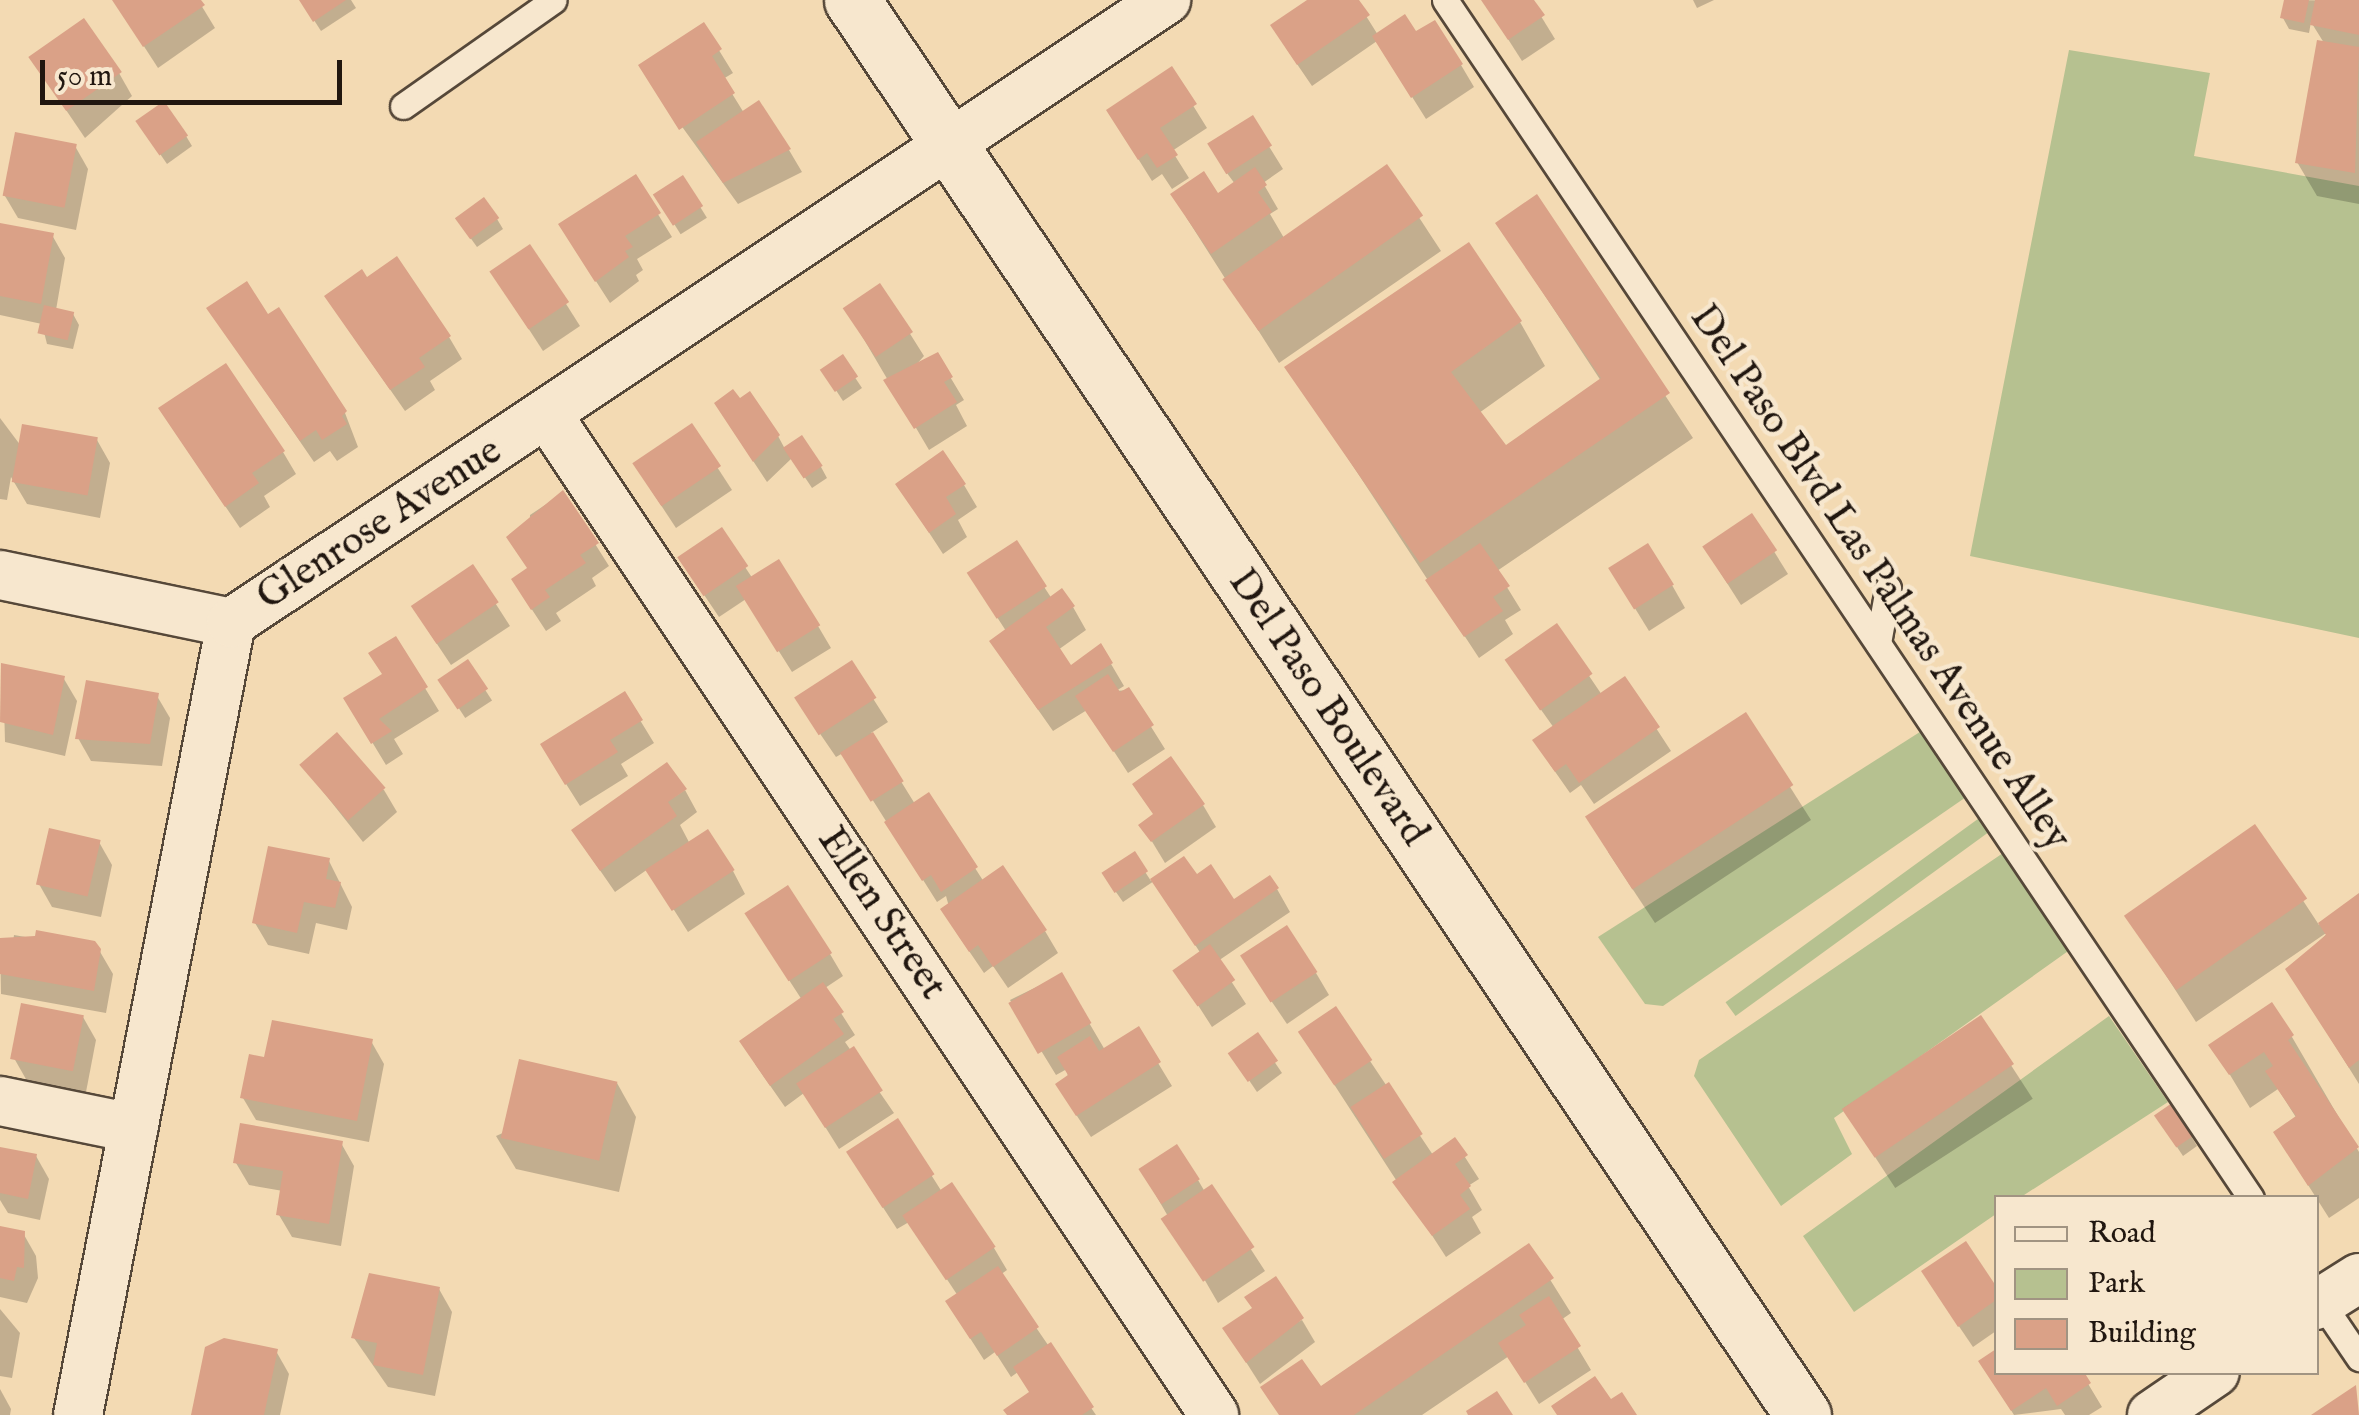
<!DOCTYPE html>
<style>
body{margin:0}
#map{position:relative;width:2359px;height:1415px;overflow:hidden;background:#f3dab3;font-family:"IM FELL English",serif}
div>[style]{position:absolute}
.green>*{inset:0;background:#b6c190;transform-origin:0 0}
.shadow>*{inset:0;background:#0003;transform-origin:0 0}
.building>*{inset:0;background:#daa187;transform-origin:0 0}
.roads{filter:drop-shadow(2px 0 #564839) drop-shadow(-2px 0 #564839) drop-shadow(0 2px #564839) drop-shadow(0 -2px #564839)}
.service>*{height:25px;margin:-12.5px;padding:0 12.5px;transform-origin:12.5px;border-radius:12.5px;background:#f7e7ce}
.minor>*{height:48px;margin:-24px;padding:0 24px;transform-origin:24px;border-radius:24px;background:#f7e7ce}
.secondary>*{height:55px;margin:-27.5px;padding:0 27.5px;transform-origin:27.5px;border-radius:27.5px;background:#f7e7ce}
span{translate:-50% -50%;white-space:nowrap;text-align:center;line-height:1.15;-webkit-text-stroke:9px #f7e7ce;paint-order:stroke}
.street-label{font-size:40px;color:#211710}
.legend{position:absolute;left:1994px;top:1195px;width:325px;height:180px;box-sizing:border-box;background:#f7e7ce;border:2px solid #a19482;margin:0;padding:12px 18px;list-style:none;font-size:30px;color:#211710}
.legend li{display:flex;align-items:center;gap:20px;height:50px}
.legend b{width:50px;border:2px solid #a19482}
.scale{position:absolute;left:40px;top:60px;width:302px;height:45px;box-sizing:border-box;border:5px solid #211710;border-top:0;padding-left:12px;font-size:30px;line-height:35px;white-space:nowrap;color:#211710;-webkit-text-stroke:8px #f7e7ce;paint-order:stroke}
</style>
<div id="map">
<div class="green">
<i style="clip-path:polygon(2069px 50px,2210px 73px,2194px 156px,2359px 186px,2359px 638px,1970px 556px)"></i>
<i style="clip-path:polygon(1923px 730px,1969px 795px,1663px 1006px,1645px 1004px,1598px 937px)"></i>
<i style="left:1982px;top:816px;width:17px;height:317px;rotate:54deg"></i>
<i style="clip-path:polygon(2006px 851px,2071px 949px,1834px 1118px,1852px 1154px,1781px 1206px,1694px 1076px,1699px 1060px)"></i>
<i style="clip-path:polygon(2109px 1016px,2168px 1102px,2021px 1197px,1996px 1198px,1996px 1214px,1854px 1312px,1803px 1236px)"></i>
</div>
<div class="shadow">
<i style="clip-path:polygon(114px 0,198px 0,215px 28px,158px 68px)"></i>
<i style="clip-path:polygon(301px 0,351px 0,356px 8px,321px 31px)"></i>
<i style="clip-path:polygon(1311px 0,1356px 0,1378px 35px,1415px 35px,1461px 65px,1474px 87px,1426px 119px,1377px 41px,1312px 86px,1286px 48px)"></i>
<i style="clip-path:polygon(1483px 0,1531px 0,1555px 39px,1522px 61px)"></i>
<i style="clip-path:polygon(1693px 0,1714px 0,1697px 8px)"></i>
<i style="clip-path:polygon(2287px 0,2359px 1px,2359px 204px,2317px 196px,2297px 162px,2324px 43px,2311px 22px,2309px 33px,2289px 29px,2283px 18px)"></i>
<i style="clip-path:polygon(704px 26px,733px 73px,723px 79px,744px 113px,789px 150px,802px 172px,738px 204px,654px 88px)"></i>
<i style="clip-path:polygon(1171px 70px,1207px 128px,1172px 151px,1189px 178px,1172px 189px,1162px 174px,1152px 181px,1122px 133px)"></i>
<i style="clip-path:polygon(119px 73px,132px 96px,85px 138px,45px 79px)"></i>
<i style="clip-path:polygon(1252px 119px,1283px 169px,1263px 183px,1278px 209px,1270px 214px,1284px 238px,1386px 167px,1441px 251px,1279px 363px,1186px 217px,1235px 184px,1224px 169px)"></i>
<i style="clip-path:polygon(145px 132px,186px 136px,192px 146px,167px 164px)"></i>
<i style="clip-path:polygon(75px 146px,88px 169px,76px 230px,18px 218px,5px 196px)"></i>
<i style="clip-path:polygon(635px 177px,672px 237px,637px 259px,643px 270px,636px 275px,639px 281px,610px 303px,574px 247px)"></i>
<i style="left:682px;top:178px;width:47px;height:31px;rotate:58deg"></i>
<i style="clip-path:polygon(1536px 198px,1693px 438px,1497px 571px,1521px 610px,1505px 620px,1513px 634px,1479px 658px,1288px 367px,1520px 322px,1545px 366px,1479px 413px,1505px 449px,1601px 381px,1498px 224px)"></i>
<i style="clip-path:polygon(497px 219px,503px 229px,477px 247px,464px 229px)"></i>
<i style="clip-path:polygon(0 225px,52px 235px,65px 258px,56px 310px,73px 314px,79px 325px,73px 349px,47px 344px,42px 324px,0 315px)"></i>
<i style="clip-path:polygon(530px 247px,580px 326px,543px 351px,506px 294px)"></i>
<i style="clip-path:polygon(367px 280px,449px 337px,462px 359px,430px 381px,435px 390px,405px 411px,341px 319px)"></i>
<i style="clip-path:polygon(880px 286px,924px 356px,915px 366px,937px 355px,964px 400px,956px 405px,967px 426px,929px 450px,859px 331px)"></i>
<i style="clip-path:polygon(209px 309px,267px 317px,345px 413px,358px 447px,337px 461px,330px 451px,314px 462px)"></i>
<i style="clip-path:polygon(842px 358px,862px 388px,843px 401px,830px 381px)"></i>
<i style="clip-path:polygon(0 418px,21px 446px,97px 440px,110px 463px,100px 518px,27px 504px,11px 477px,7px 500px,0 499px)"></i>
<i style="clip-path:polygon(730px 426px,778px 436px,785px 449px,821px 467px,827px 478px,812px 488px,792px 458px,767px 482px)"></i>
<i style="clip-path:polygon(691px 427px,732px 490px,676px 528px,649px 487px)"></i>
<i style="clip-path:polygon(175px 432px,283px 452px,296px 474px,264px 496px,270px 507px,240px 528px)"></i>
<i style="clip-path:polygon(898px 485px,964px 485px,977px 507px,958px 520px,967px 537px,943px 554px)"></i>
<i style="clip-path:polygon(563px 493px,609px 566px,592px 578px,596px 586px,556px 613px,561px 621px,546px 631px,527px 602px,530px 515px)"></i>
<i style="clip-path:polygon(1752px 516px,1788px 574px,1741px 605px,1718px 569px)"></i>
<i style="clip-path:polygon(721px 531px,753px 579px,818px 626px,831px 648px,792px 672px,746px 599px,719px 617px,694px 580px)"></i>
<i style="clip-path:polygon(1016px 544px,1052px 599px,1073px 607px,1086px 630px,1058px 650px,1070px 669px,1101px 647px,1124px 686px,1116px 691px,1128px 690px,1165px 749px,1128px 773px,1087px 710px,1053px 731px,1006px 664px,1006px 631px,984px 597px)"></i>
<i style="clip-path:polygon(472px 567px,510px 626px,451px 665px,427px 629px)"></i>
<i style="clip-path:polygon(1672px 585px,1685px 608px,1649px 631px,1625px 592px)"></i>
<i style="clip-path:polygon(1556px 627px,1602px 695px,1624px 679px,1671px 751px,1594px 804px,1581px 785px,1570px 793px,1549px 763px,1554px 728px,1522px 683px)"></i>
<i style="clip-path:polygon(395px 639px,439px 711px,394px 739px,403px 754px,386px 765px,346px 699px,384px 675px)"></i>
<i style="left:467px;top:662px;width:46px;height:32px;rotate:57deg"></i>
<i style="clip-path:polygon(851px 664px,888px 722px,871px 733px,915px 804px,928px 795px,984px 882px,1045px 931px,1058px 953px,1008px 988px,993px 966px,984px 973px,956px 932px,946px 896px,937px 902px,843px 753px,836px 757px,812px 722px)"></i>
<i style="clip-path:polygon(3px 666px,64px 679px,77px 701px,65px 756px,5px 742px)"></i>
<i style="clip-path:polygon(624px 694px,654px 743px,621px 764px,628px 776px,580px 806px,556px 768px)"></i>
<i style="clip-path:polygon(157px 696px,170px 718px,162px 766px,91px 761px,78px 738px)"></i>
<i style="clip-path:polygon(1745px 716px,1811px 820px,1655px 923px,1608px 852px)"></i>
<i style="clip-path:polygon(302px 765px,384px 790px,397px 812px,363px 842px)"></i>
<i style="clip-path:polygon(685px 790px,697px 812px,680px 825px,690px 844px,733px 871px,745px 894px,688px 932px,648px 869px,615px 892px,588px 853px)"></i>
<i style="clip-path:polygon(1203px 805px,1216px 827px,1165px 863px,1142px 825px)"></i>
<i style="clip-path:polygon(2255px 827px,2319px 925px,2359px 896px,2359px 1084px,2288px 970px,2332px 929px,2196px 1022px,2127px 915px)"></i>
<i style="clip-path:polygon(99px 842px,112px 865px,101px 917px,52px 907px,39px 884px)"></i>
<i style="clip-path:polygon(1134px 855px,1151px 881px,1196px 878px,1234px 902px,1277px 889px,1290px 912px,1218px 961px,1246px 1004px,1212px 1027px,1176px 971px,1201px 954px,1154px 881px,1123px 902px,1111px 885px)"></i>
<i style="clip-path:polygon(329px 861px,352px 907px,347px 930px,316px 923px,309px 954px,268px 945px,255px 923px)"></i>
<i style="clip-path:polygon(14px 935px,99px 950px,113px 974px,106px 1013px,1px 994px,0 940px,13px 942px)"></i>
<i style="clip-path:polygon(761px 937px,830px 954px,843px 976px,825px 988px,855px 1035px,845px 1042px,894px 1113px,839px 1149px,804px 1093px,785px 1107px,755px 1064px,802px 1000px)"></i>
<i style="clip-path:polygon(1316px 973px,1329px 995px,1287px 1024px,1257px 980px)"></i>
<i style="clip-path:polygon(1061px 975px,1105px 1050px,1138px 1030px,1172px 1086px,1091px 1137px,1071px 1107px,1067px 1069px,1056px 1075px,1010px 1000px)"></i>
<i style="clip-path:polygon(83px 1017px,96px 1040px,86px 1092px,27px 1081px,14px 1058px)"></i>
<i style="left:1981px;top:1019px;width:95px;height:164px;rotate:57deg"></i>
<i style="clip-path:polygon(1257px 1036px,1282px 1073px,1257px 1092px,1238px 1064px)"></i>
<i style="clip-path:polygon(2292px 1037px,2359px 1152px,2359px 1198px,2329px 1218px,2296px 1166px,2297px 1119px,2278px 1089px,2250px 1108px,2212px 1045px)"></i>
<i style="clip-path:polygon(371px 1041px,384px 1064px,369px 1142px,256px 1120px,243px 1098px,266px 1060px)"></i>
<i style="clip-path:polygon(1315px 1055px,1370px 1061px,1433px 1155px,1454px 1140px,1479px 1179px,1468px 1186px,1482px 1210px,1472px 1217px,1481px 1233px,1446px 1257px)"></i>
<i style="clip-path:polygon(617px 1083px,636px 1117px,619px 1192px,516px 1169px,496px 1136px)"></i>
<i style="clip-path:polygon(897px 1121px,942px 1192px,994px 1248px,1007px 1270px,1000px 1275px,1096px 1415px,1009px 1415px,1031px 1394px,1018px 1372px,1011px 1377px,995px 1352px,984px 1360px,961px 1324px,958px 1296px,909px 1222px,897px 1229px,862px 1175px)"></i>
<i style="clip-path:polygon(2163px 1126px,2191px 1136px,2197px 1146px,2183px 1156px)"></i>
<i style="clip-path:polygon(341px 1143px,354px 1166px,341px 1246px,292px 1237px,279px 1215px,283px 1191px,249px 1185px,236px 1163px)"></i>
<i style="clip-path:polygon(0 1149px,36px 1156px,49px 1179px,40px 1220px,8px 1213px,0 1200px)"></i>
<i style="clip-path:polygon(1198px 1180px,1205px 1192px,1211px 1188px,1265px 1271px,1218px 1303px,1154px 1192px)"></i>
<i style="clip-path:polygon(0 1229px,23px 1233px,36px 1256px,38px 1278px,27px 1303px,0 1297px)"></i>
<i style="clip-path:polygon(1965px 1244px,1996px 1291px,1996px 1331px,1973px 1347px,1937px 1294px)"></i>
<i style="clip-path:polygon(1529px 1246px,1571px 1313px,1561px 1320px,1591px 1370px,1539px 1404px,1509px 1356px,1422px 1415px,1279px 1415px)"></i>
<i style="clip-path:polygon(439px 1289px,452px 1312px,435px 1396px,388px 1387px,354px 1338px)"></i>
<i style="clip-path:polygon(0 1309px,20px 1333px,12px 1378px,0 1376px)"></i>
<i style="clip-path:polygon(1302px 1320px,1315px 1342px,1260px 1384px,1239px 1351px)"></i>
<i style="clip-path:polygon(276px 1351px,289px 1374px,280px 1415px,193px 1415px)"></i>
<i style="clip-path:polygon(1996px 1352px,1996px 1372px,2081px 1372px,2102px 1407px,2089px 1415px,2065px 1415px,2061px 1409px,2014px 1415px,1981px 1362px)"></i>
<i style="clip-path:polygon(0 1389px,11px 1409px,10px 1415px,0 1415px)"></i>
</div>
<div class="building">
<i style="clip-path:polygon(112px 0,201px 0,205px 5px,143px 47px)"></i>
<i style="clip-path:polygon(299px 0,346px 0,313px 22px)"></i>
<i style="clip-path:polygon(1307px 0,1359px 0,1370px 15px,1297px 65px,1270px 25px)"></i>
<i style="clip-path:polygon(1481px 0,1534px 0,1545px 15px,1508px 40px)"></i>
<i style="clip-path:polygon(2284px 0,2309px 0,2304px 23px,2280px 18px)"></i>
<i style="clip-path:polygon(2315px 0,2359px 0,2359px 35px,2310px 25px)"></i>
<i style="clip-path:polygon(1405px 14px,1416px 31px,1435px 20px,1463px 64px,1411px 98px,1372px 36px)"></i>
<i style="left:84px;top:18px;width:66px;height:68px;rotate:55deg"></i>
<i style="clip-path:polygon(704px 22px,722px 49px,712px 56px,735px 93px,679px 130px,638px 65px)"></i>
<i style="clip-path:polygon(2317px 40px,2359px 47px,2355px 173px,2295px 163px)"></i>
<i style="clip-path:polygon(1172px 66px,1197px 104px,1160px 128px,1178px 155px,1157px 168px,1147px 153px,1138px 160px,1106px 110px)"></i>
<i style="clip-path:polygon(759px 100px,791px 149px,723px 183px,696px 142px)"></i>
<i style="left:164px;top:101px;width:42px;height:35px;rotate:55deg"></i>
<i style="left:1253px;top:115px;width:36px;height:54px;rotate:58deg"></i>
<i style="left:15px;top:132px;width:63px;height:65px;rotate:11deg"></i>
<i style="left:1387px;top:164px;width:63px;height:201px;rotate:55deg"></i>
<i style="clip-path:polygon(1255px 167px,1267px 185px,1258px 192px,1272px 212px,1211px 254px,1170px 194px,1204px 171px,1218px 193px)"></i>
<i style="clip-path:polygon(636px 174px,661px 213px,625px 236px,633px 247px,625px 251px,629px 257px,595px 282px,558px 224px)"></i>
<i style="left:683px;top:175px;width:37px;height:36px;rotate:57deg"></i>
<i style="clip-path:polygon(1537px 194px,1670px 393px,1420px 563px,1284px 367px,1469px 242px,1522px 321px,1451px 372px,1506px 445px,1601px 378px,1495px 223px)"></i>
<i style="left:484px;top:197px;width:26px;height:36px;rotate:54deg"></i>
<i style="clip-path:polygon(0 223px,54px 233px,41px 304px,0 296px)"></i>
<i style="left:530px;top:244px;width:70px;height:49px;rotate:56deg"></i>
<i style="clip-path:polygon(397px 256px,451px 336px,419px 358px,425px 367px,390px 390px,324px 296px,362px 269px,367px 277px)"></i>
<i style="clip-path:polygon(247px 281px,268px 314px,279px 307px,347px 411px,342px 416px,347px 424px,322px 440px,316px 430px,300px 441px,206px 308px)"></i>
<i style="left:880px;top:283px;width:59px;height:45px;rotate:56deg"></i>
<i style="left:44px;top:305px;width:31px;height:29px;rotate:13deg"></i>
<i style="clip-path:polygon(938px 352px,953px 377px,944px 382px,957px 402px,914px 429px,883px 380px)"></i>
<i style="left:843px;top:354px;width:27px;height:28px;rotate:56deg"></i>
<i style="clip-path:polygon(226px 363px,285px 451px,252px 473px,259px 483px,225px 507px,158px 408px)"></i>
<i style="clip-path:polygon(733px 389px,740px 398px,750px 391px,780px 435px,753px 462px,714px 403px)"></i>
<i style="left:692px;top:423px;width:52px;height:72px;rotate:56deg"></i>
<i style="left:22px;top:424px;width:77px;height:59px;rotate:10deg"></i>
<i style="left:802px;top:435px;width:37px;height:23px;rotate:56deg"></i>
<i style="clip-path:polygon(943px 450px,966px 484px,946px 497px,956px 514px,929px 533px,895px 484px)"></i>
<i style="clip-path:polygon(563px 490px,599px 543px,580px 555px,586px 563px,545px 590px,550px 597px,531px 610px,511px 579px,527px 568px,506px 537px)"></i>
<i style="left:1752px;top:513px;width:45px;height:60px;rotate:56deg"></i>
<i style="left:722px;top:527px;width:47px;height:54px;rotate:56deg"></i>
<i style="left:1017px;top:540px;width:55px;height:60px;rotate:57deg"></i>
<i style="clip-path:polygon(1480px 543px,1510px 586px,1493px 597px,1503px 611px,1464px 637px,1425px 580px)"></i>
<i style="left:1648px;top:543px;width:49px;height:47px;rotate:58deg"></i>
<i style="left:779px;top:559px;width:78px;height:51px;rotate:58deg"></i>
<i style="left:473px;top:564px;width:46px;height:75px;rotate:56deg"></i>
<i style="clip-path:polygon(1062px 588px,1075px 606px,1046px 627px,1071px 665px,1101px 643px,1113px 663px,1038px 710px,989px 641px)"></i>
<i style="left:1557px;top:623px;width:62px;height:64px;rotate:55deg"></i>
<i style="clip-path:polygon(396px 636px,428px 687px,379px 719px,392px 731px,371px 744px,343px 698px,382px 674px,368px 653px)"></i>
<i style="left:468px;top:659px;width:36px;height:37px;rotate:56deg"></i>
<i style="left:852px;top:660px;width:45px;height:69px;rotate:57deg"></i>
<i style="clip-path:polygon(1px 663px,65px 676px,53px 735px,0 722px)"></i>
<i style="clip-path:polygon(1108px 674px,1120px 692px,1129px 687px,1154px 725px,1113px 752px,1075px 696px)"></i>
<i style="clip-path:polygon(1625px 676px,1660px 727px,1579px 783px,1566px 764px,1555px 772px,1532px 740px)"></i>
<i style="clip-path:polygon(86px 680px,159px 693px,150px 744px,75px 739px)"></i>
<i style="clip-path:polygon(625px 691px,643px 720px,610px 740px,618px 752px,565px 785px,540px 744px)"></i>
<i style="left:1746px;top:712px;width:87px;height:192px;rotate:57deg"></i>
<i style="left:337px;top:732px;width:74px;height:50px;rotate:49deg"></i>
<i style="left:873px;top:732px;width:58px;height:39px;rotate:58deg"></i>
<i style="clip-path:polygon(1171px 756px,1205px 804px,1151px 842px,1138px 825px,1153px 814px,1132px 784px)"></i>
<i style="clip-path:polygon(667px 762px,687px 789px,668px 802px,677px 816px,600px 871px,571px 830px)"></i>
<i style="clip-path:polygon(929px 792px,978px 867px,941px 892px,931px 875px,922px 881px,884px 822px)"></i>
<i style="left:2255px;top:824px;width:91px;height:160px;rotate:55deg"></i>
<i style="left:49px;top:828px;width:53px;height:58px;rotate:13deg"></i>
<i style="left:708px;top:829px;width:49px;height:75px;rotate:57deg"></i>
<i style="clip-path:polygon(268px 846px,330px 858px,326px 879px,341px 882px,335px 908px,304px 902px,297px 933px,252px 923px)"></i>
<i style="left:1135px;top:851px;width:24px;height:40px;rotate:57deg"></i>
<i style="clip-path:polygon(1184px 856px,1197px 874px,1211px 864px,1234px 899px,1270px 875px,1279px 888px,1195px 946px,1150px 879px)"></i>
<i style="clip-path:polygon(1003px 865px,1047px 930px,993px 967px,978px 945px,969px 952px,940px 909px)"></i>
<i style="left:788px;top:885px;width:81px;height:52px;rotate:57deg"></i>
<i style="clip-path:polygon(2359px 893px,2359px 1060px,2349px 1068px,2285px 969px,2326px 935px,2318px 923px)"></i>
<i style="left:1287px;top:925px;width:56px;height:56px;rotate:57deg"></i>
<i style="clip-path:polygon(36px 930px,95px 941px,101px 949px,94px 991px,0 974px,0 938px,35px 936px)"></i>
<i style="left:1210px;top:944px;width:44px;height:46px;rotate:55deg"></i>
<i style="left:1062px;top:972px;width:59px;height:62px;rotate:60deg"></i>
<i style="clip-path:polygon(823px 982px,844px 1012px,833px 1019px,844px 1034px,770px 1086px,739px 1041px)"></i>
<i style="clip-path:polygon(2272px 1002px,2294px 1035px,2288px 1040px,2359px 1147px,2308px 1186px,2273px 1132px,2296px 1116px,2265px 1071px,2273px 1066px,2264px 1052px,2229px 1075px,2208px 1045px)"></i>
<i style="left:21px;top:1003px;width:64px;height:57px;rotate:11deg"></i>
<i style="left:1336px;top:1006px;width:65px;height:46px;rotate:56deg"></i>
<i style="left:1981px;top:1015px;width:59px;height:168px;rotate:56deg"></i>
<i style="clip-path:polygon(272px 1020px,373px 1039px,357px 1121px,240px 1098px,249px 1054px,264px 1057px)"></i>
<i style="clip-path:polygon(1139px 1026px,1161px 1062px,1076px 1116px,1055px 1084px,1068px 1075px,1057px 1057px,1090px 1036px,1099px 1051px)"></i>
<i style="left:1258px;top:1032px;width:35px;height:37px;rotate:55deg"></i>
<i style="left:854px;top:1046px;width:53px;height:69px;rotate:57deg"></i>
<i style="left:519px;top:1059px;width:101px;height:81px;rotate:13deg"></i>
<i style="left:1389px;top:1082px;width:62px;height:46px;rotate:57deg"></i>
<i style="left:2172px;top:1103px;width:39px;height:22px;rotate:55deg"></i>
<i style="left:898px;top:1118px;width:67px;height:62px;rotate:57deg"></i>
<i style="clip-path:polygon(240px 1123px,343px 1141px,329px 1224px,276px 1215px,283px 1171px,233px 1163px)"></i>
<i style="clip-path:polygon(1455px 1137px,1468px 1155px,1455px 1164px,1471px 1186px,1460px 1195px,1470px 1209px,1432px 1236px,1392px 1182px)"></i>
<i style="left:1177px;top:1144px;width:42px;height:46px;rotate:57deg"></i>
<i style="clip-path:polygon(0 1147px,37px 1154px,28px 1199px,0 1193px)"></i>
<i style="left:952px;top:1182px;width:78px;height:60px;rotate:56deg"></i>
<i style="left:1212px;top:1184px;width:76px;height:62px;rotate:56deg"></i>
<i style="clip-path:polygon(0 1226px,25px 1231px,24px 1268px,17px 1267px,14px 1281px,0 1278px)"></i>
<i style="clip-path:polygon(1966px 1241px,1996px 1286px,1996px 1300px,1958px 1327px,1921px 1271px)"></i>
<i style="clip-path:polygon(1529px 1243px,1554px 1278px,1354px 1415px,1279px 1415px,1260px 1387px,1302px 1359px,1321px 1386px)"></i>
<i style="clip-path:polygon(998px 1266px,1039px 1327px,997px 1356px,981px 1332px,970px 1339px,945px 1301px)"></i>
<i style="clip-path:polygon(369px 1273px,440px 1287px,423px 1375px,373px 1365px,377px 1343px,351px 1338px)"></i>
<i style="clip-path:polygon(1276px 1276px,1304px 1318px,1246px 1363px,1222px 1328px,1252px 1308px,1244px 1297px)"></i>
<i style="clip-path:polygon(1549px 1296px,1581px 1346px,1524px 1383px,1498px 1343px,1526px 1325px,1519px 1315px)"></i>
<i style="clip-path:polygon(224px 1338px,278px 1349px,264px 1415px,191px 1415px,205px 1347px)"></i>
<i style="clip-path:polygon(1051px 1342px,1094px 1407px,1082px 1415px,1007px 1415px,1003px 1410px,1029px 1392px,1013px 1367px)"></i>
<i style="clip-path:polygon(1996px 1349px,1996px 1372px,2084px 1372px,2091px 1383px,2057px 1406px,2046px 1388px,2011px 1411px,1978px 1361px)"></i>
<i style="clip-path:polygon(1595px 1376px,1611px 1399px,1622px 1392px,1637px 1415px,1557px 1415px,1551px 1406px)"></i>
<i style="clip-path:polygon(2356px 1385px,2359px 1415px,2311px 1415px)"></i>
<i style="clip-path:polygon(1497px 1391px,1513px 1415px,1468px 1415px,1466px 1411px)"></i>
</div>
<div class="roads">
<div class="service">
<i style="left:1445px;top:0;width:1444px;rotate:56.07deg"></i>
<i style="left:403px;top:106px;width:184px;rotate:-35.1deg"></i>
<i style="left:1878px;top:643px;width:56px;rotate:-79.7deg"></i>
<i style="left:2317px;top:1296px;width:75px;rotate:55.9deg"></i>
</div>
<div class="minor">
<i style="left:547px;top:414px;width:1203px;rotate:56.32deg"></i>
<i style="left:0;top:575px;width:236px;rotate:11.7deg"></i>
<i style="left:0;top:1101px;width:136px;rotate:11.5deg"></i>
<i style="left:2316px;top:1305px;width:51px;rotate:-32.1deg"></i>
<i style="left:78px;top:1415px;width:807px;rotate:-79.07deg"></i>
<i style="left:231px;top:623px;width:1124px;rotate:-33.68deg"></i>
<i style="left:2152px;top:1415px;width:76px;rotate:-34.3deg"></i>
</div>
<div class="secondary">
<i style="left:852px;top:0;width:1705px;rotate:56.1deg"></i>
</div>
</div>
<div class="street-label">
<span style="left:380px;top:525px;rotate:-33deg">Glenrose Avenue</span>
<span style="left:1879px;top:578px;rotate:56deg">Del Paso Blvd Las Palmas Avenue Alley</span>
<span style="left:1327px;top:708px;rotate:56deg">Del Paso Boulevard</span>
<span style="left:881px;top:914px;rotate:56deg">Ellen Street</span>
</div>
<ul class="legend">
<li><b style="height:12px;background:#f7e7ce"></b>Road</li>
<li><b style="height:28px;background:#b6c190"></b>Park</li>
<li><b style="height:28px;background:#daa187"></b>Building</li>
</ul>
<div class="scale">50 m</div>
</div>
